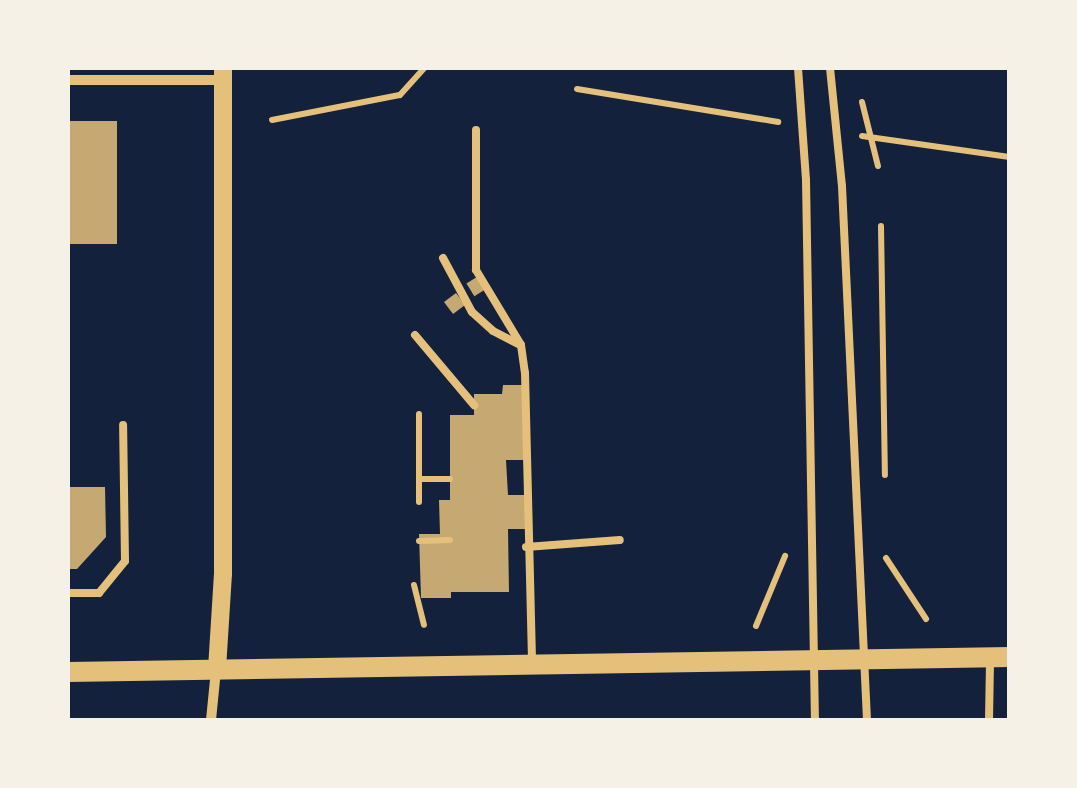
<!DOCTYPE html>
<style>
body{margin:0}
#map{position:relative;width:1077px;height:788px;overflow:hidden;background:#14213d;font-family:"IBM Plex Sans",sans-serif}
div>[style]{position:absolute}
.building>*{inset:0;background:#c6a872;transform-origin:0 0}
.path>*{height:6px;margin:-3px;padding:0 3px;transform-origin:3px;border-radius:3px;background:#e5c07b}
.service>*{height:8px;margin:-4px;padding:0 4px;transform-origin:4px;border-radius:4px;background:#e5c07b}
.minor>*{height:10px;margin:-5px;padding:0 5px;transform-origin:5px;border-radius:5px;background:#e5c07b}
.tertiary>*{height:18px;margin:-9px;padding:0 9px;transform-origin:9px;border-radius:9px;background:#e5c07b}
.secondary>*{height:20px;margin:-10px;padding:0 10px;transform-origin:10px;border-radius:10px;background:#e5c07b}
span{translate:-50% -50%;white-space:nowrap;text-align:center;line-height:1.15;-webkit-text-stroke:8px #f6f1e7;paint-order:stroke}
.frame{position:absolute;inset:0;border:70px solid #f6f1e7;pointer-events:none}
</style>
<div id="map">
<div class="building">
<i style="left:68px;top:121px;width:49px;height:123px"></i>
<i style="left:480px;top:275px;width:15px;height:16px;rotate:58deg"></i>
<i style="left:456px;top:293px;width:15px;height:15px;rotate:53deg"></i>
<i style="clip-path:polygon(503px 385px,526px 385px,525px 460px,506px 460px,508px 495px,526px 495px,527px 529px,508px 529px,509px 592px,451px 592px,451px 598px,421px 598px,419px 534px,440px 534px,439px 500px,450px 500px,450px 415px,474px 415px,474px 394px,502px 394px)"></i>
<i style="clip-path:polygon(68px 487px,105px 487px,106px 537px,77px 569px,68px 569px)"></i>
</div>
<div class="path">
<i style="left:577px;top:89px;width:204px;rotate:9.3deg"></i>
<i style="left:862px;top:102px;width:66px;rotate:76deg"></i>
<i style="left:272px;top:120px;width:130px;rotate:-11.1deg"></i>
<i style="left:400px;top:95px;width:36px;rotate:-48deg"></i>
<i style="left:862px;top:136px;width:149px;rotate:8.1deg"></i>
<i style="left:881px;top:226px;width:249px;rotate:89.1deg"></i>
<i style="left:419px;top:479px;width:31px"></i>
<i style="left:419px;top:502px;width:88px;rotate:-90deg"></i>
<i style="left:419px;top:541px;width:31px;rotate:-2deg"></i>
<i style="left:886px;top:558px;width:73px;rotate:56.7deg"></i>
<i style="left:414px;top:585px;width:41px;rotate:76deg"></i>
<i style="left:756px;top:626px;width:76px;rotate:-67.5deg"></i>
</div>
<div class="service">
<i style="left:798px;top:68px;width:112px;rotate:85.9deg"></i>
<i style="left:806px;top:180px;width:540px;rotate:89.05deg"></i>
<i style="left:830px;top:68px;width:119px;rotate:84.2deg"></i>
<i style="left:842px;top:186px;width:535px;rotate:87.32deg"></i>
<i style="left:476px;top:130px;width:140px;rotate:90deg"></i>
<i style="left:476px;top:270px;width:87px;rotate:59deg"></i>
<i style="left:521px;top:345px;width:28px;rotate:82deg"></i>
<i style="left:525px;top:373px;width:290px;rotate:88.6deg"></i>
<i style="left:443px;top:258px;width:61px;rotate:61.8deg"></i>
<i style="left:472px;top:312px;width:28px;rotate:42deg"></i>
<i style="left:493px;top:331px;width:31px;rotate:27deg"></i>
<i style="left:415px;top:335px;width:92px;rotate:49.9deg"></i>
<i style="left:526px;top:547px;width:94px;rotate:-4.3deg"></i>
<i style="left:68px;top:593px;width:31px"></i>
<i style="left:99px;top:593px;width:41px;rotate:-50.9deg"></i>
<i style="left:125px;top:561px;width:136px;rotate:-90.8deg"></i>
<i style="left:989px;top:720px;width:59px;rotate:-89deg"></i>
</div>
<div class="minor">
<i style="left:68px;top:80px;width:154px"></i>
<i style="left:211px;top:720px;width:50px;rotate:-84.3deg"></i>
</div>
<div class="tertiary">
<i style="left:217px;top:669px;width:95px;rotate:-86.4deg"></i>
<i style="left:223px;top:574px;width:506px;rotate:-90deg"></i>
</div>
<div class="secondary">
<i style="left:68px;top:672px;width:942px;rotate:-0.91deg"></i>
</div>
<div class="frame"></div>
</div>
